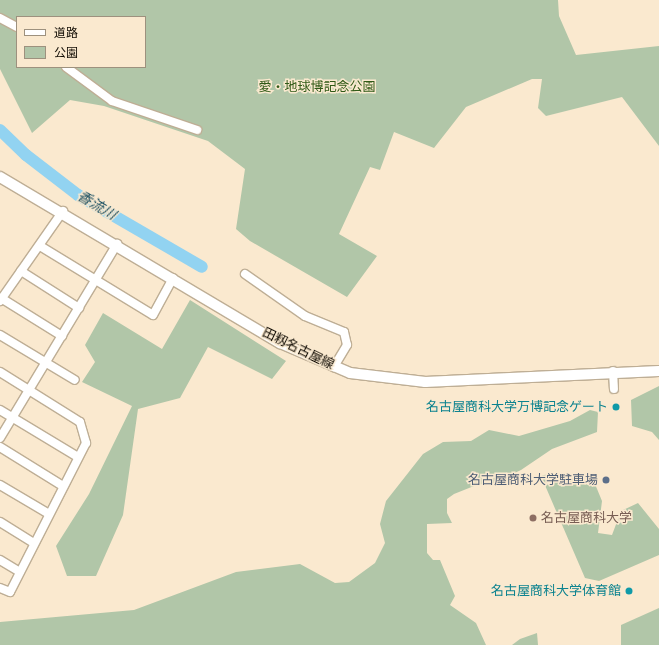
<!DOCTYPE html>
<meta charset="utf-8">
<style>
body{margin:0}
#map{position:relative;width:659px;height:645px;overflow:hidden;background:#fae9cf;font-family:Poppins,"Noto Sans JP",sans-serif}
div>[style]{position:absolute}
.green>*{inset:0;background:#b1c6a8}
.river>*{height:12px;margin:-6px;padding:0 6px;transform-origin:6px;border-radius:6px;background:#92d3f1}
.roads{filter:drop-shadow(1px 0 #beae95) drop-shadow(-1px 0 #beae95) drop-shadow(0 1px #beae95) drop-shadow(0 -1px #beae95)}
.minor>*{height:8px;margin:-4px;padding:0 4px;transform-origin:4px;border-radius:4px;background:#fff}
.major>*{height:10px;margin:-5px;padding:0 5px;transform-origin:5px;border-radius:5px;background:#fff}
.dots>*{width:11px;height:11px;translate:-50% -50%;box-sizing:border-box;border:2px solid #fae9cf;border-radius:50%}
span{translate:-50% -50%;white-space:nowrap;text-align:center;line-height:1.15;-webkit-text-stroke:3px #fae9cf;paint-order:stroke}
.park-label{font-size:13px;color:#305a17}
.street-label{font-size:13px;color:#110c04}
.culture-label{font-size:13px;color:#0d838f}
.right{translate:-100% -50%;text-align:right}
.service-label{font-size:13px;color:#4e5e75}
.education-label{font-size:13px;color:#785e54}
.left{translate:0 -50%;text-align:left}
.water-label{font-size:14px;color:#134a5e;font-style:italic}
.legend{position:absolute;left:16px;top:16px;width:130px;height:52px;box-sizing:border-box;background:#fae9cf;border:1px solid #9d917e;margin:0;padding:5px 7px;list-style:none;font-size:12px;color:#110c04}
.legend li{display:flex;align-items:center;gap:8px;height:20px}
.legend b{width:20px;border:1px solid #9d917e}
</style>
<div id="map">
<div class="green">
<i style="clip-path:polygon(evenodd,0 0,558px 0,559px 16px,576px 55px,659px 46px,659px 146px,622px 97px,546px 116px,538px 108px,542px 79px,532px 79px,466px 107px,434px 148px,394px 132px,380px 170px,370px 167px,339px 234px,377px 256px,347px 297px,250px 241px,236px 229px,245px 169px,208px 141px,104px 106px,70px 100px,32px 133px,0 69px,0 0,17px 17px,145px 17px,145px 67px,17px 67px,17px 17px)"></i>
<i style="clip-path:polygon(190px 300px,286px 361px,272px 379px,208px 347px,180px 398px,138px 409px,123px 515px,96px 576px,67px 576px,56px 546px,89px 494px,132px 406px,82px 382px,95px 362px,85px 345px,103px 313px,162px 349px)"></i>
<i style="clip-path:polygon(659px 386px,659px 440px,652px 432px,632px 426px,631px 400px)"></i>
<i style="clip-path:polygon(590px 410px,598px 412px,597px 432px,552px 449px,521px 470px,489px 485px,479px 484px,454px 494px,447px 499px,447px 513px,452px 523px,427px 524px,427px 553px,433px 560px,440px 560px,455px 596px,450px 605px,476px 623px,486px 645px,0 645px,0 622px,134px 610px,236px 572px,300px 564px,335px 583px,349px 582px,375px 563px,385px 543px,380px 524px,386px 501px,423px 454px,443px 442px,471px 441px,489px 430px,519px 436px,570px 421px)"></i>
<i style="clip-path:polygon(551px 473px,595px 484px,602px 501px,598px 533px,612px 535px,621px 511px,638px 503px,659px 529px,659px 555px,599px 581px,585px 578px,541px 476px)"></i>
<i style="clip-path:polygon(659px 608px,659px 645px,621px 645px,621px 625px)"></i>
<i style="clip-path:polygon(537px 633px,538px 645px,512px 645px,520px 639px)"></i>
</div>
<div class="river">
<i style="left:0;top:130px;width:36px;rotate:44deg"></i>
<i style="left:26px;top:155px;width:66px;rotate:37.6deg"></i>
<i style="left:78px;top:195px;width:143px;rotate:30.1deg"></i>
</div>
<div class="roads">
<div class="minor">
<i style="left:0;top:18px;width:19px;rotate:28deg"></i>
<i style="left:66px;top:67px;width:57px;rotate:36.5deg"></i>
<i style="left:112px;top:101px;width:90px;rotate:18.8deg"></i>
<i style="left:40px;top:246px;width:132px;rotate:31.4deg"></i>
<i style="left:153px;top:315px;width:42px;rotate:-61.6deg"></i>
<i style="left:21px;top:271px;width:69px;rotate:32.5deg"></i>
<i style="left:245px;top:274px;width:73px;rotate:35deg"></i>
<i style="left:305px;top:316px;width:42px;rotate:22.3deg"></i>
<i style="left:344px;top:332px;width:13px;rotate:77deg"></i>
<i style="left:347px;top:345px;width:26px;rotate:121deg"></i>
<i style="left:1px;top:298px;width:72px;rotate:31.9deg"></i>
<i style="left:0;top:301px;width:110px;rotate:-55deg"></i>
<i style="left:0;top:335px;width:87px;rotate:31deg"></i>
<i style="left:613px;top:371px;width:18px;rotate:87deg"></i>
<i style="left:0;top:372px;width:94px;rotate:32deg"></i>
<i style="left:80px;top:422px;width:22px;rotate:74deg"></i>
<i style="left:86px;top:443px;width:167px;rotate:117deg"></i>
<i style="left:10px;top:592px;width:11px;rotate:-158deg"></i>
<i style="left:0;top:410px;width:91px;rotate:31.1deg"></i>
<i style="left:0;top:438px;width:227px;rotate:-58.9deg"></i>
<i style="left:0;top:447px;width:74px;rotate:31.8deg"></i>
<i style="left:0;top:485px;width:57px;rotate:30.6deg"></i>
<i style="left:0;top:522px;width:40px;rotate:32deg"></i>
<i style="left:0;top:560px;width:23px;rotate:31deg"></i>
</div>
<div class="major">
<i style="left:0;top:177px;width:326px;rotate:30.7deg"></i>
<i style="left:280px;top:343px;width:76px;rotate:23.2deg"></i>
<i style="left:350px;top:373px;width:76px;rotate:6.8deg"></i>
<i style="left:425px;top:382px;width:234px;rotate:-2.7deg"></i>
</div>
</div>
<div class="dots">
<i style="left:616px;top:407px;background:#0f9aa8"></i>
<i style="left:606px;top:480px;background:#5c6f8a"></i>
<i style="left:533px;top:518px;background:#8d6e63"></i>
<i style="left:629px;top:591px;background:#0f9aa8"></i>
</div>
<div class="park-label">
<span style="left:317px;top:87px">愛・地球博記念公園</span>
</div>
<div class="street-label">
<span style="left:298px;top:349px;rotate:26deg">田籾名古屋線</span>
</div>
<div class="culture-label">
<span class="right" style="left:608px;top:407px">名古屋商科大学万博記念ゲート</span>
<span class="right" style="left:621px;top:591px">名古屋商科大学体育館</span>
</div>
<div class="service-label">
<span class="right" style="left:598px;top:480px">名古屋商科大学駐車場</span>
</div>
<div class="education-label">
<span class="left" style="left:541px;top:518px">名古屋商科大学</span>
</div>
<div class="water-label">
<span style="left:97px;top:205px;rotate:31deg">香流川</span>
</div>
<ul class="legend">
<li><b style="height:5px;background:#fff"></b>道路</li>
<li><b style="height:11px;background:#b1c6a8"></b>公園</li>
</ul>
</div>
